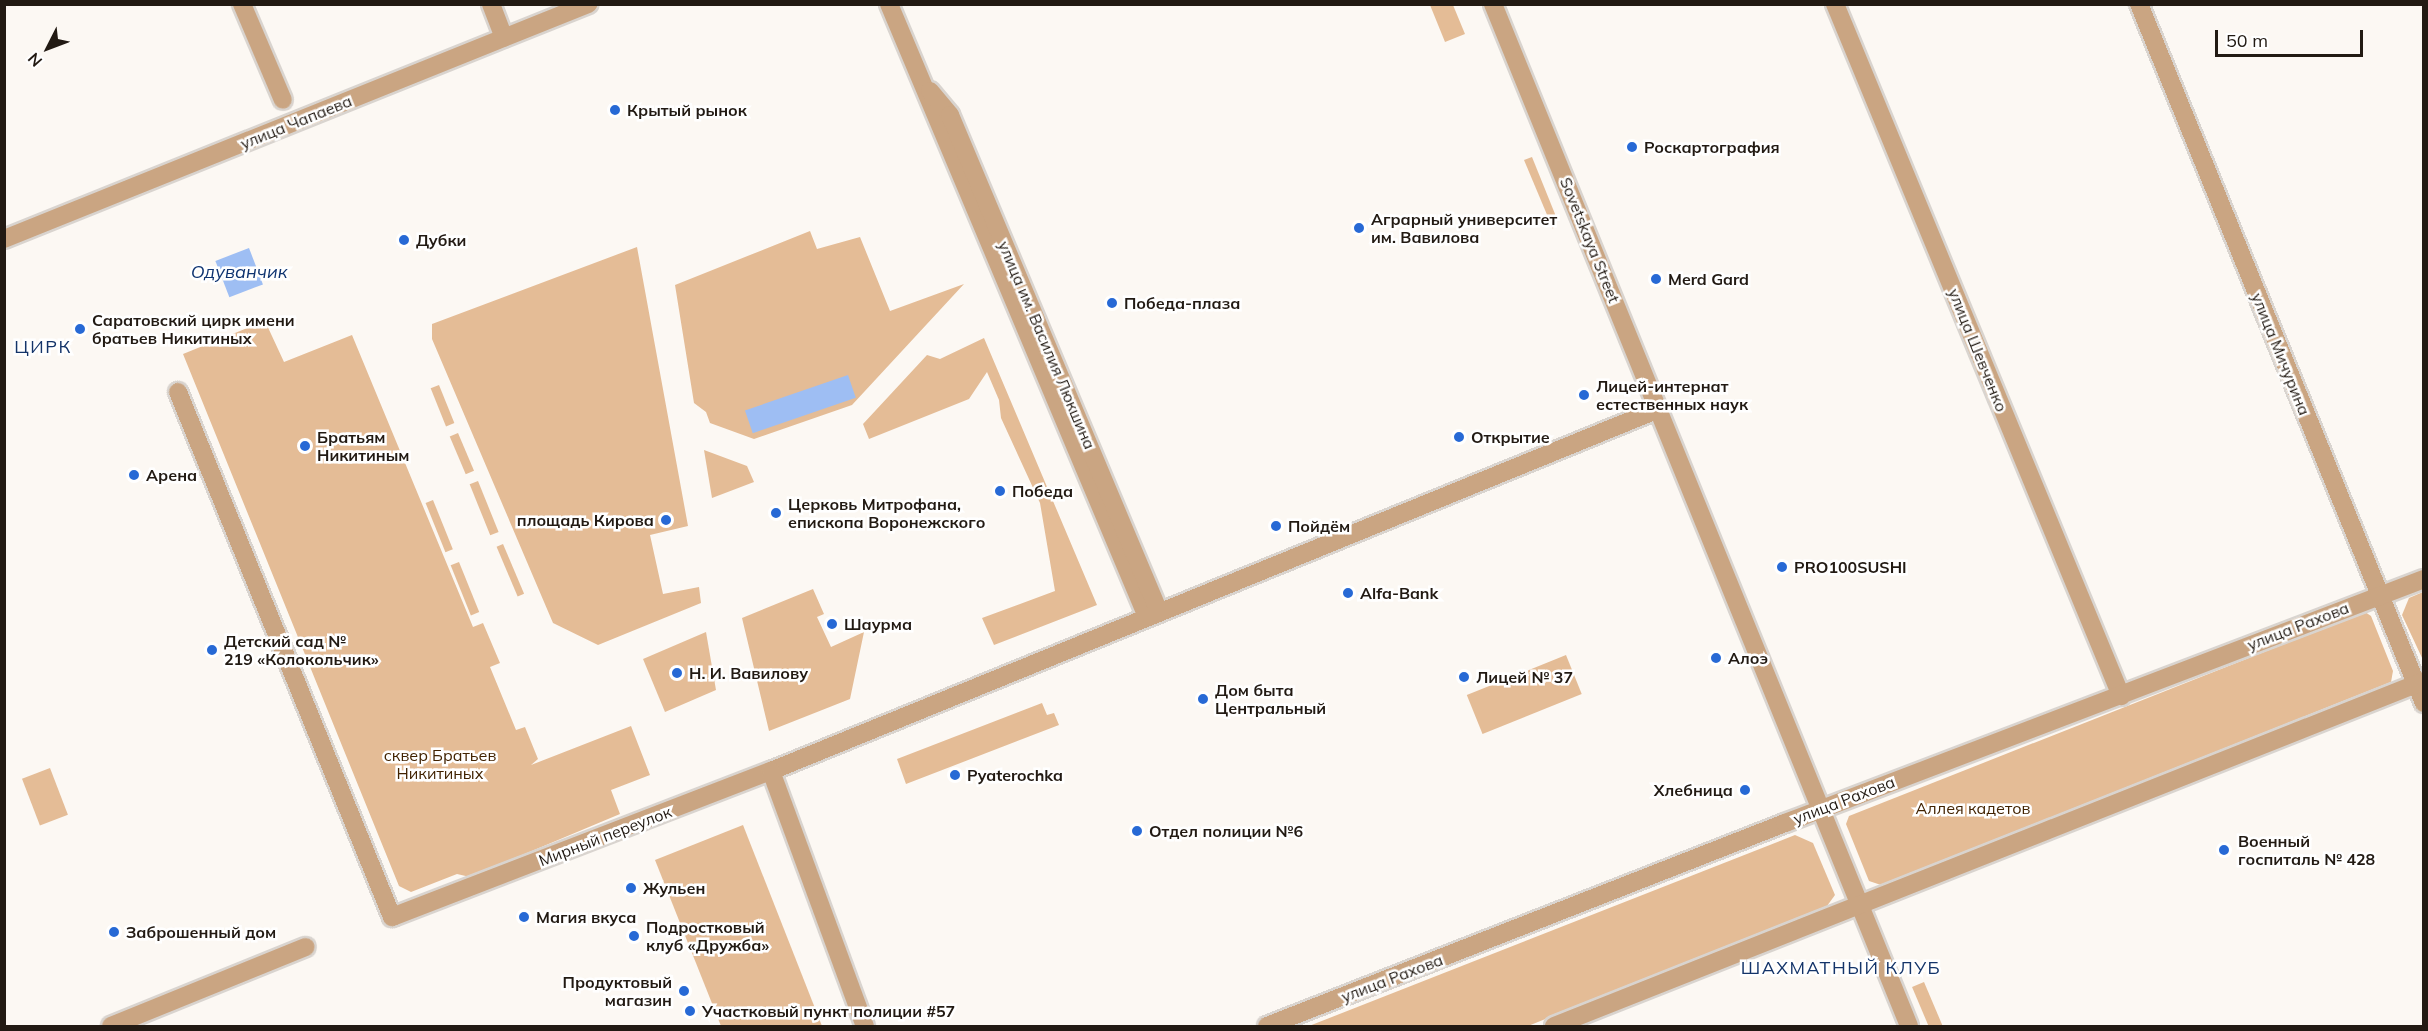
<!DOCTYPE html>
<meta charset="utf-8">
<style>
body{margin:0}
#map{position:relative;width:2428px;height:1031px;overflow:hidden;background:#fcf8f3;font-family:Mulish,sans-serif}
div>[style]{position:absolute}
.green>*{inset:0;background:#e4bc96;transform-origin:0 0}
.water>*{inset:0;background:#9ebef3;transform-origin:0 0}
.roads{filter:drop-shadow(2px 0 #d9d4cf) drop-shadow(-2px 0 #d9d4cf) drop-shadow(0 2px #d9d4cf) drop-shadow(0 -2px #d9d4cf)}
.minor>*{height:18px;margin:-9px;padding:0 9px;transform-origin:9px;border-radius:9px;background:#caa582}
.dots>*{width:16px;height:16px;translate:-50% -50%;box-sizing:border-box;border:3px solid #fff;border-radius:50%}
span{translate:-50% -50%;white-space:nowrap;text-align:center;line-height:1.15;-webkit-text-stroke:5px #fff;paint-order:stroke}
.poi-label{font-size:16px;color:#221a13;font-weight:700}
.left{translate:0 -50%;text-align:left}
.right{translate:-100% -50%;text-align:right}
.street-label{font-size:16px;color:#221a13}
.park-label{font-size:16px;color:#412200}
.water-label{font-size:18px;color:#0e3370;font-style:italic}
.neighbourhood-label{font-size:18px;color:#143469;letter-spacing:1.5px}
.frame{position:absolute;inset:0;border:6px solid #221a13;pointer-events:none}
.north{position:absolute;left:18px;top:18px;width:60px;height:60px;-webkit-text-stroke:4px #fff;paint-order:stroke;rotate:228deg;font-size:16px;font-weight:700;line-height:24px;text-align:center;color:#221a13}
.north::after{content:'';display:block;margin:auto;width:21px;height:27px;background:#221a13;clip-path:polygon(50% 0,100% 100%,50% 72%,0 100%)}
.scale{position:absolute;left:2215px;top:30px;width:148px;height:27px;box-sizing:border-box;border:3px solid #221a13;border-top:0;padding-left:8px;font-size:18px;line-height:21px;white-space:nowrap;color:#221a13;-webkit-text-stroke:4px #fff;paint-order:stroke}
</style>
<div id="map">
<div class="green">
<i style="clip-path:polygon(1430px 5px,1453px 5px,1465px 34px,1445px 42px)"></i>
<i style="clip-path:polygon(1532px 157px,1555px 214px,1553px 229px,1524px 160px)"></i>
<i style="clip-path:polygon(810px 231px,817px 249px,860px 237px,890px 311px,964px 284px,852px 405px,754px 439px,710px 423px,706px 412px,694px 403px,675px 285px)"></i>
<i style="clip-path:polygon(637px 247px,688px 526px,650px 535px,663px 594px,699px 587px,701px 603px,598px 645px,553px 623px,432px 339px,432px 324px)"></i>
<i style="clip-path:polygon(265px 321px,284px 362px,352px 335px,473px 627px,483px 623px,500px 663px,490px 667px,516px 730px,525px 727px,538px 759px,531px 765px,631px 726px,650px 775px,611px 790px,620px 814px,470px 877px,457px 874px,411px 892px,399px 886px,183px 354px)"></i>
<i style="clip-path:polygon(984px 338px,1097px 605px,994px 645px,982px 618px,1055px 591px,1040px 503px,1001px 418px,999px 400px,987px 372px,969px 399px,869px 439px,863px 424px,927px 355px,940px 359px)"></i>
<i style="left:439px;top:385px;width:41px;height:9px;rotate:68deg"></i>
<i style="left:458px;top:433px;width:41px;height:9px;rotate:67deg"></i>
<i style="clip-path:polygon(704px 450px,747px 466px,754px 482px,712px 498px)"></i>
<i style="left:478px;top:481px;width:55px;height:9px;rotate:68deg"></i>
<i style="left:433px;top:500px;width:53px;height:8px;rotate:68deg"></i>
<i style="left:503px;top:544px;width:54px;height:7px;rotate:67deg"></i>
<i style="left:459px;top:562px;width:54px;height:9px;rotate:68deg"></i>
<i style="clip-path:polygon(813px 589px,824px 614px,817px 617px,831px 647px,864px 632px,850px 699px,769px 731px,742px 618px)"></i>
<i style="clip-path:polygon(2423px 592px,2423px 660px,2402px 615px,2409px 598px)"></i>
<i style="clip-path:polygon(2365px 612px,2371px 616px,2393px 671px,2391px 682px,1881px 885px,1869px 881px,1846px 824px,1849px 816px)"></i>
<i style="clip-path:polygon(706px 632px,716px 690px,665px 712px,643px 659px)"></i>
<i style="left:1566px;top:655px;width:42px;height:107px;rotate:68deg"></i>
<i style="clip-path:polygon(1042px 703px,1047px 715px,1054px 713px,1059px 725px,906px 784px,897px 759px)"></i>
<i style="left:50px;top:768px;width:50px;height:30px;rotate:69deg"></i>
<i style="clip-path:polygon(743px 825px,822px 1026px,721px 1026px,655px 860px)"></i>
<i style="clip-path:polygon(1795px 835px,1813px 843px,1835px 895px,1827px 906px,1528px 1026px,1309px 1026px)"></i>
<i style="left:1924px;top:982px;width:48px;height:13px;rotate:67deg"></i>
</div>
<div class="water">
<i style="left:249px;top:248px;width:39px;height:36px;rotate:69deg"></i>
<i style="left:848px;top:375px;width:24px;height:109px;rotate:71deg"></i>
</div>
<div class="roads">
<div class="minor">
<i style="left:242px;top:4px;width:104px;rotate:66.9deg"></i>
<i style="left:491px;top:4px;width:36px;rotate:69deg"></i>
<i style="left:889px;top:4px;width:665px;rotate:67.17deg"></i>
<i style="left:1493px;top:4px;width:1103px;rotate:67.85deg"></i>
<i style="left:1835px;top:4px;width:749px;rotate:67.54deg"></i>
<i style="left:2139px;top:4px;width:755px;rotate:67.82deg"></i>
<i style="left:930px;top:91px;width:31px;rotate:50deg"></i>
<i style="left:950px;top:115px;width:539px;rotate:67.19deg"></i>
<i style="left:4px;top:239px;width:630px;rotate:-21.92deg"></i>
<i style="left:178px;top:392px;width:567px;rotate:67.82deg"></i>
<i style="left:392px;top:917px;width:406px;rotate:-21.1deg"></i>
<i style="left:771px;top:771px;width:959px;rotate:-22.18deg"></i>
<i style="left:771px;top:771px;width:272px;rotate:69.8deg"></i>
<i style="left:111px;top:1026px;width:210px;rotate:-22.1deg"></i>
<i style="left:1267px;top:1026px;width:556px;rotate:-21.4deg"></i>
<i style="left:1785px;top:823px;width:684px;rotate:-20.9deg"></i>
<i style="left:1554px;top:1026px;width:936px;rotate:-21.63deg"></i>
</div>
</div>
<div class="dots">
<i style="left:615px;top:110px;background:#2769d5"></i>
<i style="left:1632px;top:147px;background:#2769d5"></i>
<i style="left:1359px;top:228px;background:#2769d5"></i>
<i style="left:404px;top:240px;background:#2769d5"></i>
<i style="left:1656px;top:279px;background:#2769d5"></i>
<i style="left:1112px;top:303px;background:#2769d5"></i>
<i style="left:80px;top:329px;background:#2769d5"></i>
<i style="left:1584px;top:395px;background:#2769d5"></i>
<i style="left:1459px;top:437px;background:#2769d5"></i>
<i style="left:305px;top:446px;background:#2769d5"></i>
<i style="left:134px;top:475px;background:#2769d5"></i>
<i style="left:1000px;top:491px;background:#2769d5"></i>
<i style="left:776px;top:513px;background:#2769d5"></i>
<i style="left:666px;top:520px;background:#2769d5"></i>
<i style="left:1276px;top:526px;background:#2769d5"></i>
<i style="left:1782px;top:567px;background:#2769d5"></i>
<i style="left:1348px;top:593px;background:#2769d5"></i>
<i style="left:832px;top:624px;background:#2769d5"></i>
<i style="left:212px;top:650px;background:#2769d5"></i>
<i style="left:1716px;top:658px;background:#2769d5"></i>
<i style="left:677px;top:673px;background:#2769d5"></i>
<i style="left:1464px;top:677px;background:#2769d5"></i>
<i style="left:1203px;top:699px;background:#2769d5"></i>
<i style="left:955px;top:775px;background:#2769d5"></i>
<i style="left:1745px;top:790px;background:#2769d5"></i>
<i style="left:1137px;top:831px;background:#2769d5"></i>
<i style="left:2224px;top:850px;background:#2769d5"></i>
<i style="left:631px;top:888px;background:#2769d5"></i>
<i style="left:524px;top:917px;background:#2769d5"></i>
<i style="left:114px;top:932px;background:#2769d5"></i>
<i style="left:634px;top:936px;background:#2769d5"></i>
<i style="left:684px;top:991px;background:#2769d5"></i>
<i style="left:690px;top:1011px;background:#2769d5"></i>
</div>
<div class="poi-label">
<span class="left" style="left:627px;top:110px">Крытый рынок</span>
<span class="left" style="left:1644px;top:147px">Роскартография</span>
<span class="left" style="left:1371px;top:228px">Аграрный университет<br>им. Вавилова</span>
<span class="left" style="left:416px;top:240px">Дубки</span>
<span class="left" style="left:1668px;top:279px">Merd Gard</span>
<span class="left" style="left:1124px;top:303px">Победа-плаза</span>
<span class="left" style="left:92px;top:329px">Саратовский цирк имени<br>братьев Никитиных</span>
<span class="left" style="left:1596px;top:395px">Лицей-интернат<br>естественных наук</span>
<span class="left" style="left:317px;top:446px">Братьям<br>Никитиным</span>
<span class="left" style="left:1471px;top:437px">Открытие</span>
<span class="left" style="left:146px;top:475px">Арена</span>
<span class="left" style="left:1012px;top:491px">Победа</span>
<span class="left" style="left:788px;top:513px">Церковь Митрофана,<br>епископа Воронежского</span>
<span class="right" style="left:654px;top:520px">площадь Кирова</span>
<span class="left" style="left:1288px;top:526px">Пойдём</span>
<span class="left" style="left:1794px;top:567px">PRO100SUSHI</span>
<span class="left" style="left:1360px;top:593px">Alfa-Bank</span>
<span class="left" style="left:844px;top:624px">Шаурма</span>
<span class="left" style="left:224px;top:650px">Детский сад №<br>219 «Колокольчик»</span>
<span class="left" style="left:1728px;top:658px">Алоэ</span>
<span class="left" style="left:689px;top:673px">Н. И. Вавилову</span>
<span class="left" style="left:1476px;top:677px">Лицей № 37</span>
<span class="left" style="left:1215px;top:699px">Дом быта<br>Центральный</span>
<span class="left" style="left:967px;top:775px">Pyaterochka</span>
<span class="right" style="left:1733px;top:790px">Хлебница</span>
<span class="left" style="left:1149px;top:831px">Отдел полиции №6</span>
<span class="left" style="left:2238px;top:850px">Военный<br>госпиталь № 428</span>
<span class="left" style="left:643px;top:888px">Жульен</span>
<span class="left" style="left:536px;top:917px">Магия вкуса</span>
<span class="left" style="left:646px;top:936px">Подростковый<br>клуб «Дружба»</span>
<span class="left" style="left:126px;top:932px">Заброшенный дом</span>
<span class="right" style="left:672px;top:991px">Продуктовый<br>магазин</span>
<span class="left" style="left:702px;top:1011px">Участковый пункт полиции #57</span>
</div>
<div class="street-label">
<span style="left:296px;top:122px;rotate:-22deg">улица Чапаева</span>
<span style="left:1590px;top:240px;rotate:68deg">Sovetskaya Street</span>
<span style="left:1047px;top:345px;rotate:67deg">улица им. Василия Люкшина</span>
<span style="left:1978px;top:350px;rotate:68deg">улица Шевченко</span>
<span style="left:2281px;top:354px;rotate:68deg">улица Мичурина</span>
<span style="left:2298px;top:626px;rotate:-21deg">улица Рахова</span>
<span style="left:1844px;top:800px;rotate:-21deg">улица Рахова</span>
<span style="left:605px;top:836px;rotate:-21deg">Мирный переулок</span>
<span style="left:1392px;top:978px;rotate:-21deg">улица Рахова</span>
</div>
<div class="park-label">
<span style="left:440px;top:764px">сквер Братьев<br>Никитиных</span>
<span style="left:1973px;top:808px">Аллея кадетов</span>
</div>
<div class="water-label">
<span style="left:239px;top:272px">Одуванчик</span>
</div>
<div class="neighbourhood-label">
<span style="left:43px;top:347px">ЦИРК</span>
<span style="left:1841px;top:968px">ШАХМАТНЫЙ КЛУБ</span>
</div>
<div class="frame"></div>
<div class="north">N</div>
<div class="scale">50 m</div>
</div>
